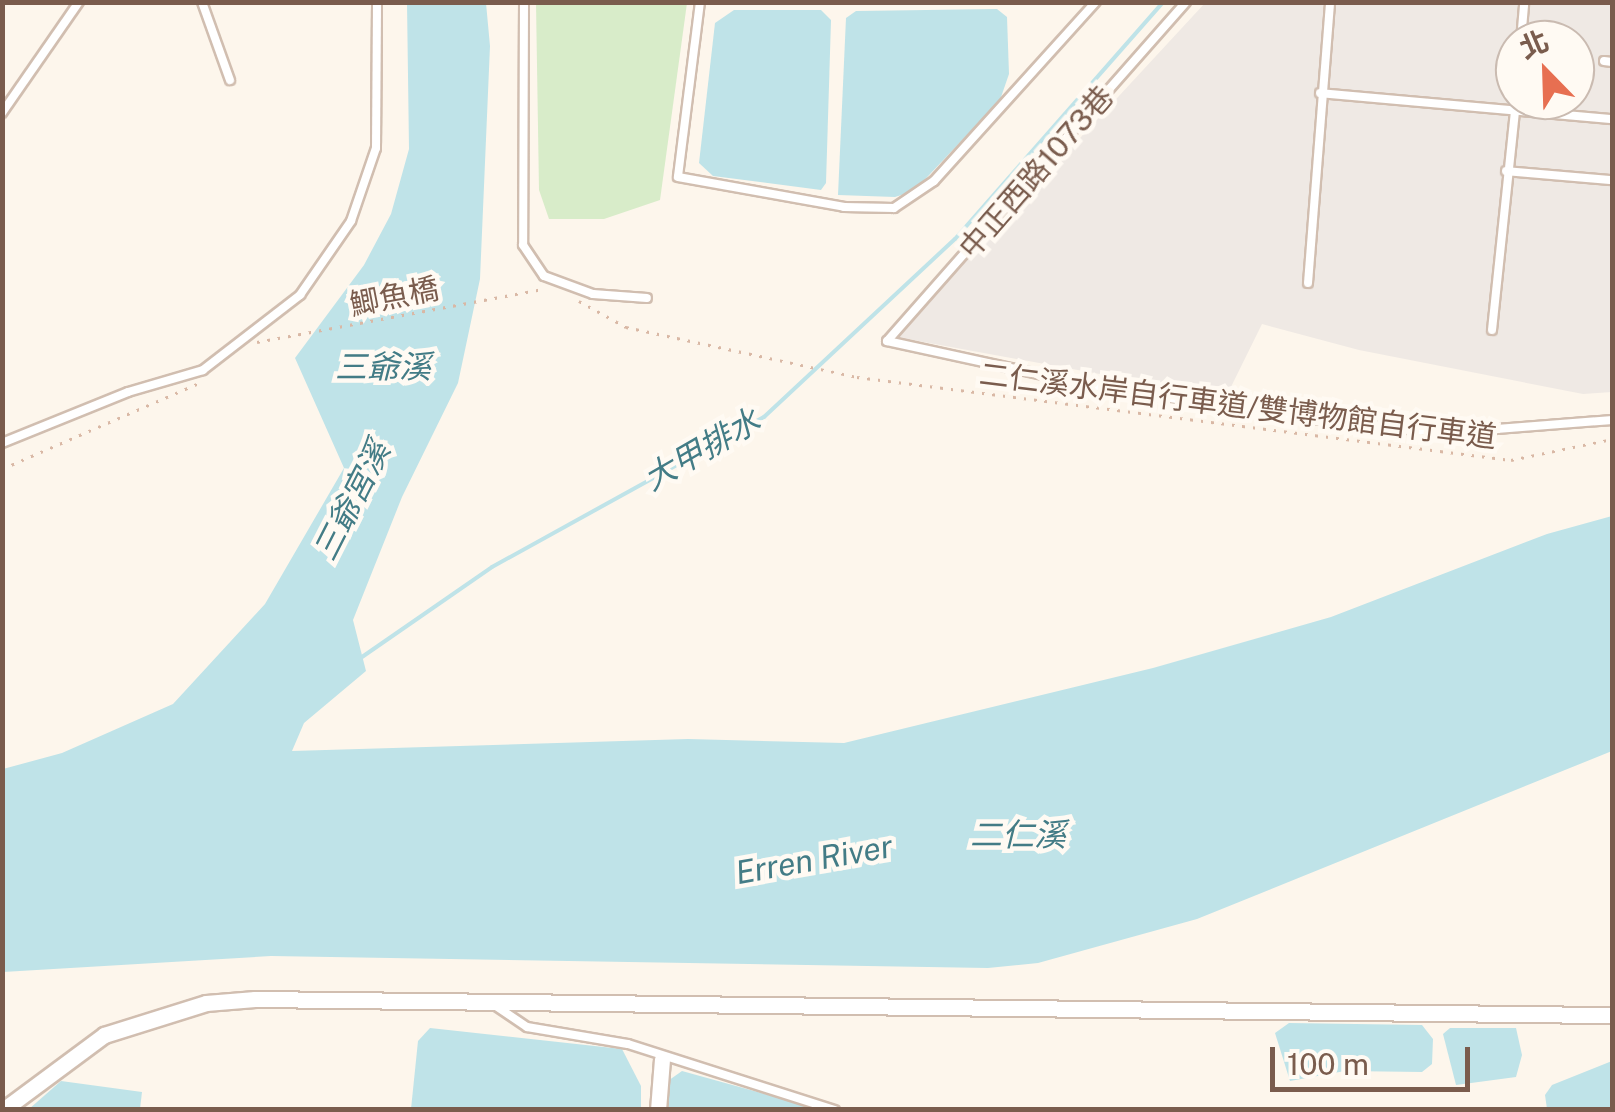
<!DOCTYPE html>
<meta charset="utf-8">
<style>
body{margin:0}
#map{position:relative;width:1615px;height:1112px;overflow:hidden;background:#fdf6ec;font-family:"Public Sans","Noto Sans TC",sans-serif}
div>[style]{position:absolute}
.industrial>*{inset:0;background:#efe9e4}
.green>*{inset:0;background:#d8ecc9}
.water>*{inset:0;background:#bfe3e8}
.stream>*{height:4px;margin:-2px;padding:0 2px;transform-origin:2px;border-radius:2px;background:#bfe3e8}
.path>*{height:2.5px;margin-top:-1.25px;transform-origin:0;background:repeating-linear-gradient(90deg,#d9b8a5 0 2.5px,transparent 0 10.5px)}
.roads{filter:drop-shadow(2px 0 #d1beb0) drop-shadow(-2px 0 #d1beb0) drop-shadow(0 2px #d1beb0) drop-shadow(0 -2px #d1beb0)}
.service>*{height:8px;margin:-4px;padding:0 4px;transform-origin:4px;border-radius:4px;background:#fff}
.minor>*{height:15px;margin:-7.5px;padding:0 7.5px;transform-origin:7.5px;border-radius:7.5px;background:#fff}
span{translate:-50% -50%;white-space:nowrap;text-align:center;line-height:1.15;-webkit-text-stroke:9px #fffaf3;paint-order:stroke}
.street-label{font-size:30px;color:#7a5c4d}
.water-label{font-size:32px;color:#437c86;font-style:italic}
.frame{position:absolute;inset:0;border:5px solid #7a5c4d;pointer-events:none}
.north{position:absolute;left:1495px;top:20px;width:100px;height:100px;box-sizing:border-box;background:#fffaf3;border:2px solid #cabbb1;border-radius:50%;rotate:337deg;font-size:28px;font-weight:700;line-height:40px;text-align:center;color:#7a5c4d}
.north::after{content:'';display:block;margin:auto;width:35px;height:45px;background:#e76f51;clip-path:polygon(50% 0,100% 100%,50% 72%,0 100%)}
.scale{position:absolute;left:1270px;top:1047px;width:200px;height:45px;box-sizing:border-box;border:5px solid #7a5c4d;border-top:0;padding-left:12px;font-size:30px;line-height:35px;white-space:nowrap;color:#7a5c4d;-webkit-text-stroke:8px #fffaf3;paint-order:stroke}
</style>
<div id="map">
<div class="industrial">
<i style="clip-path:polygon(evenodd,1205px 3px,1612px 3px,1612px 392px,1583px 394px,1359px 350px,1262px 324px,1226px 397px,896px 337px,1205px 3px,1515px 40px,1575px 40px,1575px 100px,1515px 100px,1515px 40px)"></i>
</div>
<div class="green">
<i style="clip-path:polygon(536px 3px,687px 3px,660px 200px,604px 219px,549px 219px,539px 190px)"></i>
</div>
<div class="water">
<i style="clip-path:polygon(407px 3px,486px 3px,490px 46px,480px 279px,458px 383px,402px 497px,353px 620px,366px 671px,304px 723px,292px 751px,688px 739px,844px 743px,1153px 668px,1331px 617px,1547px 534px,1612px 516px,1612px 751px,1197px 919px,1038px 963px,988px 968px,271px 956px,3px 972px,3px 769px,62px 753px,173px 704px,265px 604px,344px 468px,295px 358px,364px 265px,391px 214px,409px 149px)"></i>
<i style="clip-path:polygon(997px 9px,1007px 17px,1009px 74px,1000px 100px,914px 191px,895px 197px,838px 195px,846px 18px,856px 11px)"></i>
<i style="clip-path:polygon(734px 10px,821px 10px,831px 20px,826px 183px,821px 190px,713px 176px,699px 163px,715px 23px)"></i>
<i style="clip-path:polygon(1289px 1023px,1422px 1025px,1433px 1039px,1432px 1064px,1422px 1072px,1345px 1071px,1290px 1081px,1275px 1033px)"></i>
<i style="clip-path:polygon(430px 1028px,622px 1049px,641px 1086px,641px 1109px,411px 1109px,418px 1041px)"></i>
<i style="clip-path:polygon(1450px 1028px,1516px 1028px,1522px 1055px,1516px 1077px,1456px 1085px,1443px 1034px)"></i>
<i style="clip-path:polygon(1612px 1061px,1612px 1109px,1547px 1109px,1545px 1095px,1552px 1085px)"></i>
<i style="clip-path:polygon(682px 1071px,819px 1109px,663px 1110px,665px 1083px)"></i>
<i style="clip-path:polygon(61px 1081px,142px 1092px,140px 1109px,29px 1109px)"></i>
</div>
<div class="stream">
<i style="left:362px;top:657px;width:158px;rotate:-34.7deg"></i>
<i style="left:492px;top:567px;width:311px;rotate:-28.9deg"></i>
<i style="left:764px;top:417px;width:261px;rotate:-43deg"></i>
<i style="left:955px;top:239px;width:315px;rotate:-48.7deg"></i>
</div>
<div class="path">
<i style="left:579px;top:301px;width:54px;rotate:29deg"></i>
<i style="left:626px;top:327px;width:236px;rotate:12.2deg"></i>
<i style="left:857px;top:377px;width:659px;rotate:7.23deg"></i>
<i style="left:1511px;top:460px;width:103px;rotate:-11.7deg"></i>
<i style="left:257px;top:342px;width:292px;rotate:-10.5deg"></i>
<i style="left:2px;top:469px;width:219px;rotate:-23.6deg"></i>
</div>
<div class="roads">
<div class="service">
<i style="left:202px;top:2px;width:83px;rotate:70.3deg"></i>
<i style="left:524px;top:2px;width:243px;rotate:90.2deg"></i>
<i style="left:523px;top:245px;width:37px;rotate:56deg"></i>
<i style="left:544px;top:276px;width:52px;rotate:20.2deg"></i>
<i style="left:593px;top:294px;width:54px;rotate:4.2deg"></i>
<i style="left:700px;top:2px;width:176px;rotate:97.2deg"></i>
<i style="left:678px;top:177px;width:169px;rotate:10.2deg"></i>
<i style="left:844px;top:207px;width:50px;rotate:1.1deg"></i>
<i style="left:894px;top:208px;width:48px;rotate:-34deg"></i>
<i style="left:934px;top:181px;width:241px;rotate:-47.9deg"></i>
<i style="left:1186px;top:2px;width:452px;rotate:131.4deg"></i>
<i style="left:887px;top:341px;width:206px;rotate:12.3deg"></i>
<i style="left:1088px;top:385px;width:198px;rotate:9deg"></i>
<i style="left:1284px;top:416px;width:163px;rotate:6deg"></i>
<i style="left:1446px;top:433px;width:167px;rotate:-4.5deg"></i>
<i style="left:1521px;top:40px;width:38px;rotate:-85deg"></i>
<i style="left:1604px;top:61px;width:8px;rotate:7deg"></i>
<i style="left:1320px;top:93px;width:293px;rotate:5.1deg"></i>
<i style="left:2px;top:113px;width:135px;rotate:-55.3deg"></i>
<i style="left:1506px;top:171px;width:106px;rotate:4.9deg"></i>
<i style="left:1308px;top:283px;width:282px;rotate:-85.5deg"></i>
<i style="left:1492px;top:330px;width:231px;rotate:-84deg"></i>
<i style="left:2px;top:443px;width:136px;rotate:-22deg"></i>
<i style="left:128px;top:392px;width:78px;rotate:-16.3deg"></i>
<i style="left:203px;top:370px;width:123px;rotate:-37.7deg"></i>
<i style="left:300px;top:295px;width:90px;rotate:-55.4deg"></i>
<i style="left:351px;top:221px;width:77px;rotate:-71.1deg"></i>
<i style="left:376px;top:148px;width:146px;rotate:-89.6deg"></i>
<i style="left:493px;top:1004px;width:41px;rotate:34.1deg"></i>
<i style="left:527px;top:1027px;width:102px;rotate:9.6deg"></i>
<i style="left:628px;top:1044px;width:217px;rotate:17.7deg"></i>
</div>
<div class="minor">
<i style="left:3px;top:1110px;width:126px;rotate:-36.6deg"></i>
<i style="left:104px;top:1035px;width:107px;rotate:-17.4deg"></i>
<i style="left:206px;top:1003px;width:49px;rotate:-4.7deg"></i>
<i style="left:255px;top:999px;width:1357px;rotate:0.68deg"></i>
<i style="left:658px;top:1110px;width:51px;rotate:-85.5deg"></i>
</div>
</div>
<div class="street-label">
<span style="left:1036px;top:172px;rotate:-49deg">中正西路1073巷</span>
<span style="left:394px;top:296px;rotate:-11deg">鯽魚橋</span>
<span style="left:1238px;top:405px;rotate:7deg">二仁溪水岸自行車道/雙博物館自行車道</span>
</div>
<div class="water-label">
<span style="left:383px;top:367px">三爺溪</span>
<span style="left:702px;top:450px;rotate:-30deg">大甲排水</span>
<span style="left:352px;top:501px;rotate:-63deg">三爺宮溪</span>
<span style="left:1018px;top:835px">二仁溪</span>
<span style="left:814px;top:860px;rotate:-10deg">Erren River</span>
</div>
<div class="frame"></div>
<div class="north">北</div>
<div class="scale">100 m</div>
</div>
